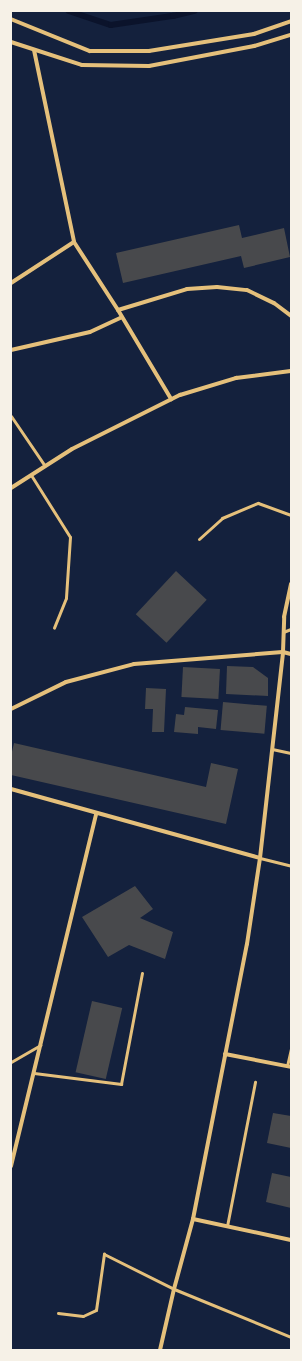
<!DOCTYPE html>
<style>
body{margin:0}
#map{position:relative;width:302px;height:1361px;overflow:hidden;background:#14213d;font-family:Lora,serif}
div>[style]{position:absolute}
.stream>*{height:5.5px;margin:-2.75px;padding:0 2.75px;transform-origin:2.75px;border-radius:2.75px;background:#0b132b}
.building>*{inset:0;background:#48494c;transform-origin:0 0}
.service>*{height:3px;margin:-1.5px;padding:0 1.5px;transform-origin:1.5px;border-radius:1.5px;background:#e5c07b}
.pedestrian>*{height:3.5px;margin:-1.75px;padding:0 1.75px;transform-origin:1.75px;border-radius:1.75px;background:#e5c07b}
.minor>*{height:4px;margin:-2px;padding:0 2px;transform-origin:2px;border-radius:2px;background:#e5c07b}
span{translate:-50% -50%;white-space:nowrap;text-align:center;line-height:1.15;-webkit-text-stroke:3px #f6f1e7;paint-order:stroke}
.frame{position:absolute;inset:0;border:12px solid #f6f1e7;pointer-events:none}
</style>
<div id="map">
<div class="stream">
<i style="left:69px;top:11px;width:44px;rotate:18.4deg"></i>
<i style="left:111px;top:25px;width:63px;rotate:-8.3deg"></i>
<i style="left:173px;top:16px;width:22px;rotate:-13deg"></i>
</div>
<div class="building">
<i style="clip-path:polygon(239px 225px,242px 238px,284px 228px,290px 257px,244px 268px,241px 256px,123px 283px,116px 253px)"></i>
<i style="left:176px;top:571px;width:42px;height:59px;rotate:43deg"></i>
<i style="clip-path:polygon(227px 666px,253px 667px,268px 678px,268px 696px,226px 694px)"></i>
<i style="left:183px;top:667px;width:37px;height:30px;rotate:3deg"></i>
<i style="clip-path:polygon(146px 688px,166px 689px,164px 732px,152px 732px,153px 709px,145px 709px)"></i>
<i style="left:223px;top:702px;width:44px;height:28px;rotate:5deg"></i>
<i style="clip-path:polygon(185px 707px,218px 710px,216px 729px,198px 727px,198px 734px,174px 732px,176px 714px,184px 715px)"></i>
<i style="clip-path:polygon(14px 743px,206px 787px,211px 763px,238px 769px,226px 824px,11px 775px,11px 756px)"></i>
<i style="clip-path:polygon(135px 886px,153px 909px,140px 918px,173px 932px,165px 959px,129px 945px,108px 957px,82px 917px)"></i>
<i style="left:92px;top:1001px;width:31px;height:73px;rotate:13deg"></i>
<i style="clip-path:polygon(273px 1113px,291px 1116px,291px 1148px,267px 1143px)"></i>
<i style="clip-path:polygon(272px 1173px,291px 1177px,291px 1208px,266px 1202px)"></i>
</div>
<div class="service">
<i style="left:11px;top:416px;width:60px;rotate:55.8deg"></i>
<i style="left:31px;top:475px;width:73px;rotate:57.8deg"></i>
<i style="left:70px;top:537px;width:61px;rotate:93.8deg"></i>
<i style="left:66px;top:598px;width:32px;rotate:112deg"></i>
<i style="left:199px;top:539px;width:31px;rotate:-42deg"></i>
<i style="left:222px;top:518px;width:39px;rotate:-23deg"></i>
<i style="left:258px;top:503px;width:35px;rotate:20deg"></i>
<i style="left:283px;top:632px;width:9px;rotate:-21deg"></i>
<i style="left:272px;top:749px;width:19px;rotate:12deg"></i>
<i style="left:260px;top:858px;width:32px;rotate:14deg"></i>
<i style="left:11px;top:1062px;width:34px;rotate:-30deg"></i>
<i style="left:287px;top:1066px;width:18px;rotate:-77deg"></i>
<i style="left:34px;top:1073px;width:88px;rotate:7.2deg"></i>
<i style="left:121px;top:1084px;width:113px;rotate:-79.3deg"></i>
<i style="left:227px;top:1226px;width:147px;rotate:-79deg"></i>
<i style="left:58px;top:1313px;width:25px;rotate:7deg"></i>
<i style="left:83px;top:1316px;width:14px;rotate:-25deg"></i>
<i style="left:96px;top:1310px;width:57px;rotate:-81.9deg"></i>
<i style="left:104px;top:1254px;width:78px;rotate:26.6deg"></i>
<i style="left:174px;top:1289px;width:126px;rotate:22.3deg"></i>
</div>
<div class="pedestrian">
<i style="left:11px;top:19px;width:85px;rotate:22.1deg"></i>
<i style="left:90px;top:51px;width:59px"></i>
<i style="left:149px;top:51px;width:106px;rotate:-9.2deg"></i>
<i style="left:254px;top:34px;width:39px;rotate:-19deg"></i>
</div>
<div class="minor">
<i style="left:11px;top:42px;width:75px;rotate:17.9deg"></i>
<i style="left:82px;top:65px;width:67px;rotate:0.9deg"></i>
<i style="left:149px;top:66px;width:107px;rotate:-10.8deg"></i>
<i style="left:254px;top:46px;width:39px;rotate:-17deg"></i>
<i style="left:34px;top:50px;width:196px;rotate:78.2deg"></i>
<i style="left:74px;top:242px;width:81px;rotate:57.1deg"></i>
<i style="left:118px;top:310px;width:104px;rotate:59.2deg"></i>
<i style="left:11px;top:283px;width:75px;rotate:-33.1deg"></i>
<i style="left:118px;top:310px;width:72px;rotate:-16.9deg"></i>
<i style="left:187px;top:289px;width:30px;rotate:-4deg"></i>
<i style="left:217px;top:287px;width:30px;rotate:6deg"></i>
<i style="left:247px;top:290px;width:30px;rotate:26deg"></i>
<i style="left:274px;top:303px;width:21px;rotate:37deg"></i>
<i style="left:11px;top:350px;width:81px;rotate:-12.8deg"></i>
<i style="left:90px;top:332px;width:35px;rotate:-25deg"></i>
<i style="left:11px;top:488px;width:72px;rotate:-32.6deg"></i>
<i style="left:72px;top:449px;width:121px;rotate:-26.6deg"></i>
<i style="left:180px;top:395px;width:59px;rotate:-16.9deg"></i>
<i style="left:236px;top:378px;width:55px;rotate:-7.3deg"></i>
<i style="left:11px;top:709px;width:61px;rotate:-26.1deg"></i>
<i style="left:66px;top:682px;width:70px;rotate:-14.8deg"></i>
<i style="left:134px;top:664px;width:149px;rotate:-4.6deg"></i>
<i style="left:283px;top:652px;width:8px;rotate:14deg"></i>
<i style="left:11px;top:789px;width:258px;rotate:15.5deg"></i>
<i style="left:225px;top:1054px;width:67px;rotate:11.1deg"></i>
<i style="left:11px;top:1166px;width:362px;rotate:-76.4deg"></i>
<i style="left:193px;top:1219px;width:100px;rotate:12.1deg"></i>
<i style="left:160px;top:1350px;width:63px;rotate:-77.1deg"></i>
<i style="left:174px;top:1289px;width:73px;rotate:-74.8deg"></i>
<i style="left:193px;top:1219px;width:280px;rotate:-78.9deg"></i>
<i style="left:247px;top:944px;width:87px;rotate:-81.4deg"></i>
<i style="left:260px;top:858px;width:207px;rotate:-83.6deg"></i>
<i style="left:283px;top:652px;width:35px;rotate:-88deg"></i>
<i style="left:284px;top:617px;width:34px;rotate:-78deg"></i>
</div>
<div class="frame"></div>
</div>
